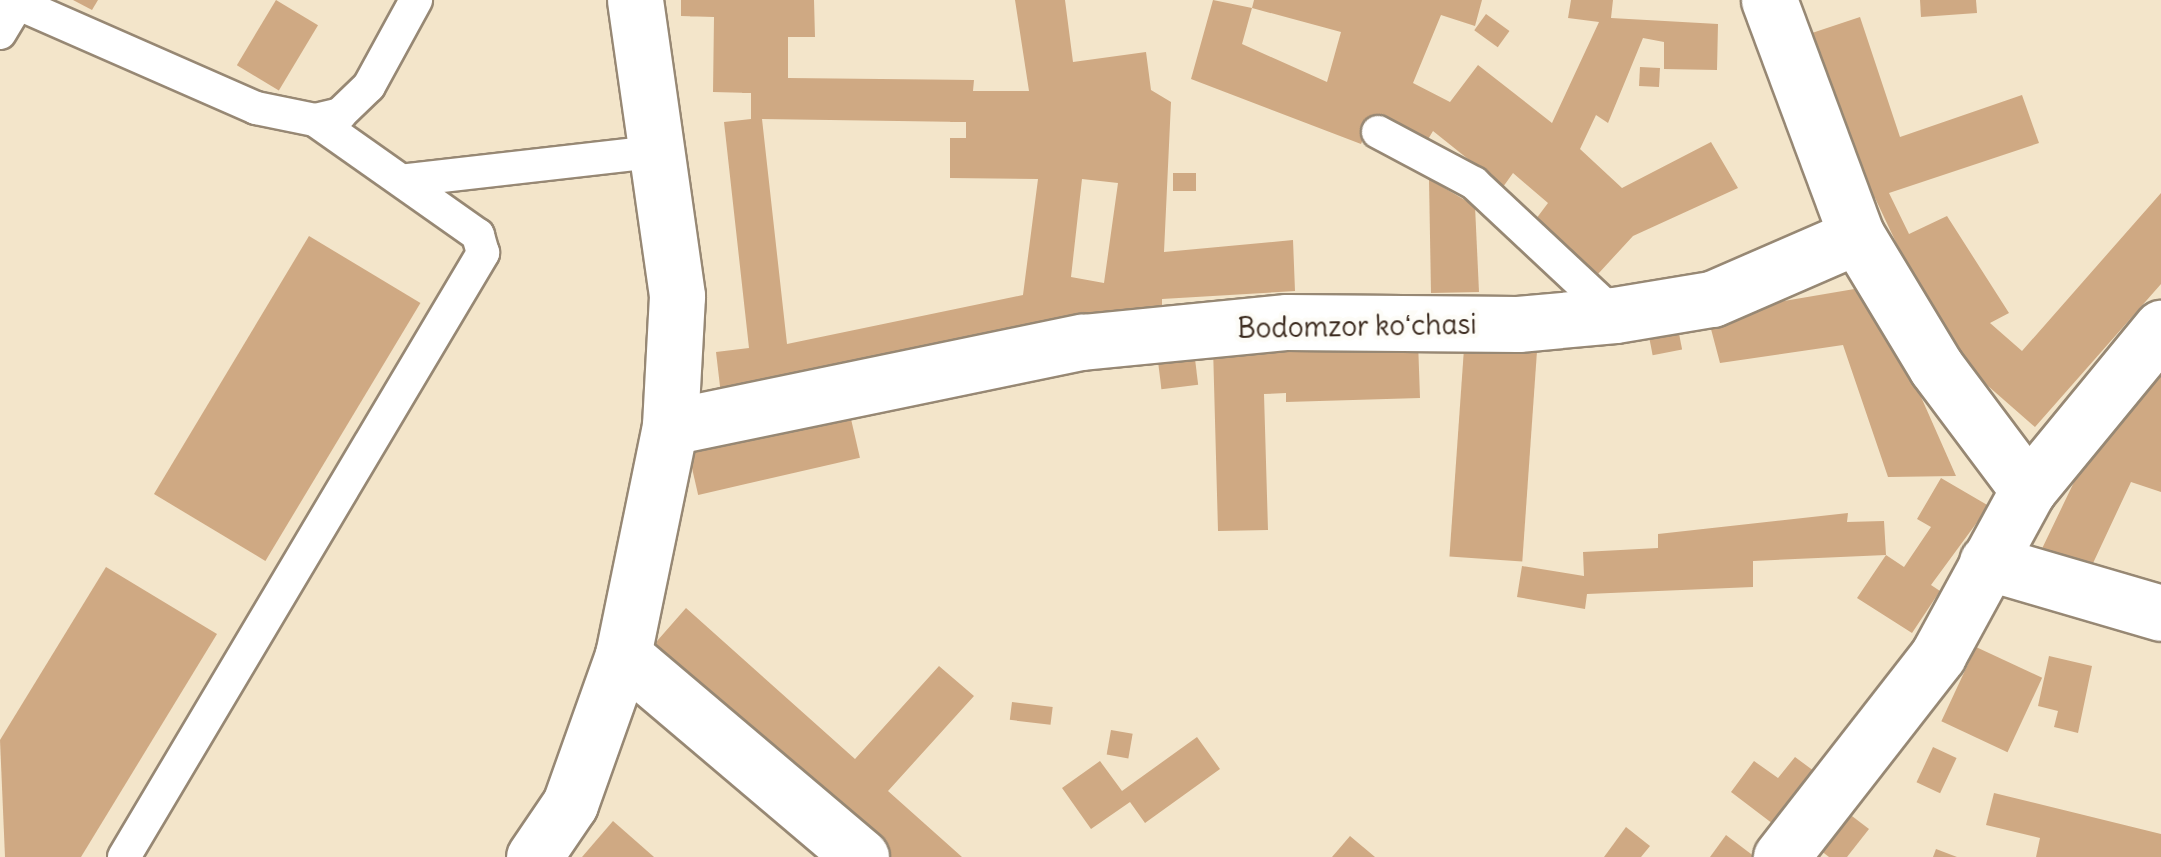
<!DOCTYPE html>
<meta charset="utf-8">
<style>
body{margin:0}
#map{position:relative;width:2161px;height:857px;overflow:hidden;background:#f3e5ca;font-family:Delius,sans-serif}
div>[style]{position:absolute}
.building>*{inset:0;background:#cfa983;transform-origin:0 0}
.roads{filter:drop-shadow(2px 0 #978874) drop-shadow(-2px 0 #978874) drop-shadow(0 2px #978874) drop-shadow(0 -2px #978874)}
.service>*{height:32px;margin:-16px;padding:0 16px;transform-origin:16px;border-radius:16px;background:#fff}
.minor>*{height:55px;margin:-27.5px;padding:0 27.5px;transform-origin:27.5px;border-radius:27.5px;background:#fff}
span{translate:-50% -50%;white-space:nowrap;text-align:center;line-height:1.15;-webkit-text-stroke:9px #fdfcf7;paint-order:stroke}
.street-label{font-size:28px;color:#3b2a1e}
</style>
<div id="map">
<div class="building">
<i style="clip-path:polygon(73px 0,98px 0,92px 10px)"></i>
<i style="left:276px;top:0;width:49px;height:76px;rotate:31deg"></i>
<i style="clip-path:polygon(evenodd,681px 0,814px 0,815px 37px,788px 37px,788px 78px,974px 80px,973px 91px,1029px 91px,1015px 0,1065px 0,1073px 62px,1146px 52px,1151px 90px,1171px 102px,1164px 252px,1293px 240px,1295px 291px,1162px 299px,1162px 323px,721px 395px,716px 352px,749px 348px,724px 122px,751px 119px,751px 93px,713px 92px,714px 17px,681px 16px,681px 0,762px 119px,966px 122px,966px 138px,950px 138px,950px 178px,1038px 179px,1023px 295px,787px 344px,762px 119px,681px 0,1082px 179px,1118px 183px,1104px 283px,1071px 277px,1082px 179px)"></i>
<i style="clip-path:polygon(1213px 0,1252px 8px,1242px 44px,1327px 82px,1341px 32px,1252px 8px,1254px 0,1482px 0,1475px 26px,1441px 15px,1413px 83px,1450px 102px,1478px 65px,1552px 123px,1599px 22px,1568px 18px,1571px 0,1613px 0,1611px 18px,1718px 24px,1717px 70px,1664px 69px,1664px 42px,1643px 38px,1608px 123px,1596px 115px,1580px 149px,1622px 188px,1711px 142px,1738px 188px,1633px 236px,1598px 274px,1536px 219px,1548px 203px,1513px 173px,1503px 187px,1433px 131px,1427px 141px,1373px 115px,1361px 144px,1191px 79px)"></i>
<i style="clip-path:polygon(1920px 0,1976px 0,1977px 13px,1921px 17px)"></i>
<i style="left:1486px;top:14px;width:29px;height:20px;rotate:36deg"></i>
<i style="clip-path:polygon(1860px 17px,1900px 137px,2022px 95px,2039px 143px,1889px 193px,1909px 234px,1947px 216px,2009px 313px,1990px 323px,2022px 351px,2161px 193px,2161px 284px,2035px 427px,1947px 350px,1875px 198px,1863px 202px,1806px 35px)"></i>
<i style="left:1640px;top:67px;width:20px;height:19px;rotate:3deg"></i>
<i style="left:1173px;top:173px;width:23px;height:18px"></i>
<i style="clip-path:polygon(1429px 179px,1475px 206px,1479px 292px,1431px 293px)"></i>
<i style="left:309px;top:236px;width:130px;height:301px;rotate:31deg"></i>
<i style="clip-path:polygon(1872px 286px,1956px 476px,1888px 477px,1843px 345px,1720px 363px,1707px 314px)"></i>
<i style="left:1676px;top:318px;width:32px;height:30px;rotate:79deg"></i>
<i style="clip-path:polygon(1418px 341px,1420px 398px,1286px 402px,1286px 393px,1264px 394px,1268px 530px,1218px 531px,1213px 347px)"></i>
<i style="left:1537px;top:351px;width:211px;height:73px;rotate:94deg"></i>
<i style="clip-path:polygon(2161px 354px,2161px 492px,2131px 482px,2087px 576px,2038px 557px,2100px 428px)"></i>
<i style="left:1195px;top:359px;width:26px;height:37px;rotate:83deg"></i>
<i style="left:848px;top:406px;width:53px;height:166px;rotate:77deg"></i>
<i style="clip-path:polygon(1941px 478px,1989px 506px,1931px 585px,1940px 591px,1912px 633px,1857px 598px,1886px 555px,1904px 567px,1931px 527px,1917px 519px)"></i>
<i style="clip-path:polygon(1848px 513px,1847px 522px,1884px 521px,1886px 555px,1753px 561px,1753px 587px,1587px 594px,1585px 609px,1517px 597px,1522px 566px,1584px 576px,1583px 552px,1658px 548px,1658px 534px)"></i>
<i style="clip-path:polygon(106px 567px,217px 634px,81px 857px,5px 857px,0 740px)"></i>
<i style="clip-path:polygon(686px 608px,855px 759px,939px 666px,974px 696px,888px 791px,962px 857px,881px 857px,650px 649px)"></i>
<i style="left:1976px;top:647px;width:73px;height:82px;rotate:25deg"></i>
<i style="clip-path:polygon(2049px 656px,2092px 666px,2078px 733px,2054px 727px,2058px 711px,2038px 706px)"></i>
<i style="left:1012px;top:702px;width:41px;height:18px;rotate:7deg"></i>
<i style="left:1111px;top:730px;width:22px;height:25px;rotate:10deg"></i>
<i style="clip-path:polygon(1197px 737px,1220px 769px,1145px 823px,1130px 802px,1091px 829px,1062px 788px,1100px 761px,1122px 791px)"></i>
<i style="left:1933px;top:747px;width:26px;height:39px;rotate:25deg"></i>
<i style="clip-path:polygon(1795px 757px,1822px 777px,1781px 830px,1731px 792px,1754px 761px,1778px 778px)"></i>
<i style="clip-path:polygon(1994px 793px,2161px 834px,2161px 857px,2036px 857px,2040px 838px,1986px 825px)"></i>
<i style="clip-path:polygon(1848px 813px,1869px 829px,1847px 857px,1829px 857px,1820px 850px)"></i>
<i style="clip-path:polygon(613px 821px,654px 857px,582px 857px)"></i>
<i style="clip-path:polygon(1626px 827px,1650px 846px,1641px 857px,1604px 857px)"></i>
<i style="clip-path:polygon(1726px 835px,1755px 857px,1710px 857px)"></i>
<i style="clip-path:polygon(1350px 836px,1375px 857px,1332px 857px)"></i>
<i style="clip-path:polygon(1936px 849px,1957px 857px,1933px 857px)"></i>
</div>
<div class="roads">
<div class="service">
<i style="left:10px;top:0;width:269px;rotate:23.7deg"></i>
<i style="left:256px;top:108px;width:60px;rotate:11.5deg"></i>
<i style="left:315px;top:120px;width:26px;rotate:-13deg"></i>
<i style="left:340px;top:114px;width:40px;rotate:-44deg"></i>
<i style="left:369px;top:86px;width:98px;rotate:-61.3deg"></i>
<i style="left:0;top:33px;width:35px;rotate:-59deg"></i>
<i style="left:1378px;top:132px;width:109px;rotate:28deg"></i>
<i style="left:1474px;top:183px;width:193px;rotate:43.1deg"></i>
<i style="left:407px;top:180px;width:248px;rotate:-6.5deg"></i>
<i style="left:124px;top:857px;width:703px;rotate:-59.27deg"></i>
<i style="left:483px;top:253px;width:19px;rotate:-106deg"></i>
<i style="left:478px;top:235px;width:199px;rotate:-144.8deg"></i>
</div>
<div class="minor">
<i style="left:635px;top:0;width:299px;rotate:81.9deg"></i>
<i style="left:677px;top:296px;width:131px;rotate:93.1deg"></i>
<i style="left:1769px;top:0;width:252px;rotate:69.6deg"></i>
<i style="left:1987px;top:562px;width:181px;rotate:16.3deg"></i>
<i style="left:623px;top:655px;width:312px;rotate:40.3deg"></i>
<i style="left:534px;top:857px;width:64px;rotate:-55.8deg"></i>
<i style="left:570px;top:804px;width:158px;rotate:-70.4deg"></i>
<i style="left:623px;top:655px;width:233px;rotate:-78.4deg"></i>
<i style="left:670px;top:427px;width:421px;rotate:-11.7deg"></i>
<i style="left:1082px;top:342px;width:206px;rotate:-5.6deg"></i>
<i style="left:1287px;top:322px;width:231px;rotate:0.5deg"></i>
<i style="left:1518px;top:324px;width:97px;rotate:-5.3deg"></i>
<i style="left:1615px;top:315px;width:98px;rotate:-9.4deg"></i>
<i style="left:1712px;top:299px;width:158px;rotate:-23.5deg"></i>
<i style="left:1857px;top:236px;width:153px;rotate:58.9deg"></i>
<i style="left:1936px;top:367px;width:154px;rotate:53.2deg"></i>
<i style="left:2028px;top:490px;width:210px;rotate:-50.6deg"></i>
<i style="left:1781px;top:857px;width:256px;rotate:-52.1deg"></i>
<i style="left:1938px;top:655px;width:188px;rotate:-61.4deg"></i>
</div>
</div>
<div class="street-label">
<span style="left:1357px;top:326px;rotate:-1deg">Bodomzor koʻchasi</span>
</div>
</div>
